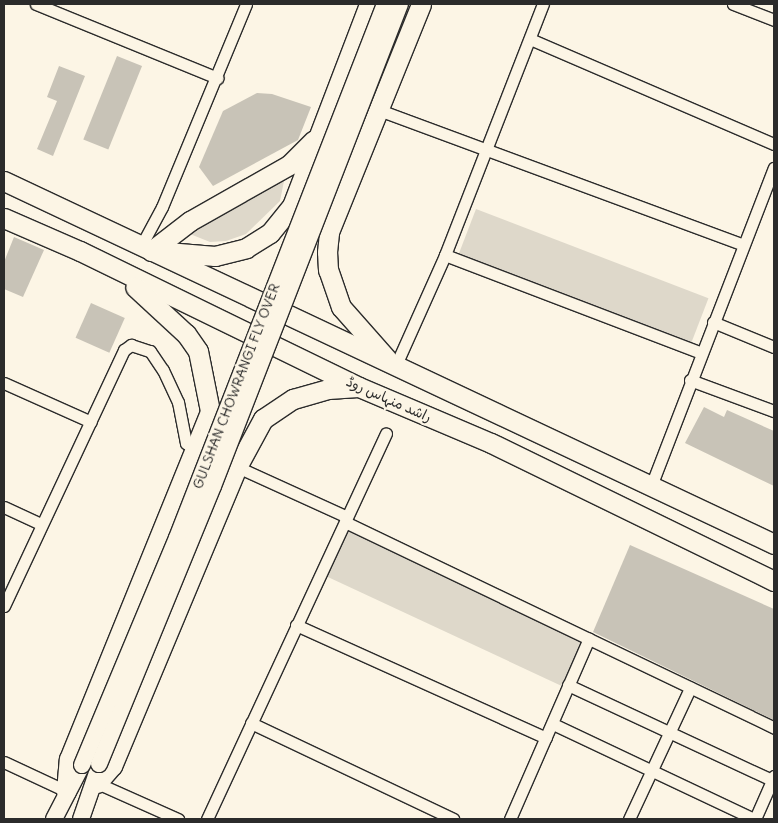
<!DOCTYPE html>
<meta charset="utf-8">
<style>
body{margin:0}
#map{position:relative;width:778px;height:823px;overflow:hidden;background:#fcf5e5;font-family:Delius,"Playpen Sans Arabic",sans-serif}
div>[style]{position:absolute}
.green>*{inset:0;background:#ded8ca;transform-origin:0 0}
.building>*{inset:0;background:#c8c3b7;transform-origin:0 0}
.roads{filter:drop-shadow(1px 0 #2b2b2b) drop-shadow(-1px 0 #2b2b2b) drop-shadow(0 1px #2b2b2b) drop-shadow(0 -1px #2b2b2b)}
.minor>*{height:11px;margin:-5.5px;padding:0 5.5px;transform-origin:5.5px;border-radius:5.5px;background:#fcf5e5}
.secondary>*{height:16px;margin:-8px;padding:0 8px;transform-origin:8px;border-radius:8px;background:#fcf5e5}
.primary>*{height:19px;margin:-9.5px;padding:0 9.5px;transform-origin:9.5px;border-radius:9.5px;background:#fcf5e5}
.bridges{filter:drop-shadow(1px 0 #2b2b2b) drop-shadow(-1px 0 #2b2b2b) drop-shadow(0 1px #2b2b2b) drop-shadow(0 -1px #2b2b2b)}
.secondary-bridge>*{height:16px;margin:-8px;padding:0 8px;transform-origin:8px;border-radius:8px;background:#fcf5e5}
span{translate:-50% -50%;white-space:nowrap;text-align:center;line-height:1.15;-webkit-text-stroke:4.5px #fcf5e5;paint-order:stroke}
.street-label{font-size:14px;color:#2b2b2b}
.frame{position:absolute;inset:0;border:5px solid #2b2b2b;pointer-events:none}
</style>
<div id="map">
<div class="green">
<i style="clip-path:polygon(285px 176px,280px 201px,246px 234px,226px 241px,210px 242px,190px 234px,190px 226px)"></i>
<i style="left:476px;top:209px;width:249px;height:51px;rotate:21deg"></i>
<i style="left:345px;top:522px;width:271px;height:57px;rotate:25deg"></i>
</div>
<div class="building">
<i style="left:117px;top:56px;width:27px;height:90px;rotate:22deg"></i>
<i style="clip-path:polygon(59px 66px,85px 76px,53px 156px,37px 149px,57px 101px,47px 97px)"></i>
<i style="clip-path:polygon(257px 93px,272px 94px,311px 107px,298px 140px,213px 186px,199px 167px,223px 111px)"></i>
<i style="clip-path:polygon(14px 237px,44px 250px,23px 297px,4px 289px,4px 262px)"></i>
<i style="left:91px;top:303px;width:37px;height:38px;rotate:24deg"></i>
<i style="clip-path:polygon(704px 407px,724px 417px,727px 410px,774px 431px,774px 486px,685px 443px)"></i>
<i style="clip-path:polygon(630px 545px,774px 609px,774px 720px,593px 632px)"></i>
</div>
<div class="roads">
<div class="minor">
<i style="left:36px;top:4px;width:196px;rotate:22.2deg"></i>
<i style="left:733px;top:4px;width:44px;rotate:21.3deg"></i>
<i style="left:530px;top:39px;width:266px;rotate:23.3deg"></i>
<i style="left:379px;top:110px;width:388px;rotate:20.3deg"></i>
<i style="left:141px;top:246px;width:44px;rotate:-61.7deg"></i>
<i style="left:162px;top:207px;width:220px;rotate:-67.5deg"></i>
<i style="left:445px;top:255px;width:274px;rotate:20.9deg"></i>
<i style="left:713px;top:322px;width:66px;rotate:22.3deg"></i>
<i style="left:395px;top:367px;width:123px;rotate:-65.9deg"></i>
<i style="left:445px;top:255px;width:269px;rotate:-68.7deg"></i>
<i style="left:690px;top:380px;width:90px;rotate:20.3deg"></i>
<i style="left:4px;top:383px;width:95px;rotate:24.1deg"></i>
<i style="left:233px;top:465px;width:125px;rotate:24.5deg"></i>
<i style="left:651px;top:486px;width:341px;rotate:-68.9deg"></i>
<i style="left:4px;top:507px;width:41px;rotate:24.7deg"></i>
<i style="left:345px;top:522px;width:476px;rotate:25.6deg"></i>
<i style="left:4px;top:606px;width:283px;rotate:-64.9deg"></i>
<i style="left:124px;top:350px;width:9px;rotate:-36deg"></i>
<i style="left:131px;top:345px;width:20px;rotate:18deg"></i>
<i style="left:150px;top:351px;width:23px;rotate:56deg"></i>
<i style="left:163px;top:370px;width:35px;rotate:65deg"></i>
<i style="left:178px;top:402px;width:42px;rotate:79deg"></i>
<i style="left:186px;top:443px;width:16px;rotate:35deg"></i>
<i style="left:296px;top:625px;width:274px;rotate:24.3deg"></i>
<i style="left:568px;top:685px;width:225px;rotate:25deg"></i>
<i style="left:251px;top:723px;width:224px;rotate:25.4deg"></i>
<i style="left:553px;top:724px;width:222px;rotate:25.3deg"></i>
<i style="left:4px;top:762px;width:68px;rotate:25.1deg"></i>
<i style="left:97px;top:783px;width:89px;rotate:24deg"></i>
<i style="left:207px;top:819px;width:425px;rotate:-65.1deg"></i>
<i style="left:510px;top:819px;width:197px;rotate:-66.4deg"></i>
<i style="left:629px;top:819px;width:145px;rotate:-65deg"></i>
<i style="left:755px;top:819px;width:47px;rotate:-66.2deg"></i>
</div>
<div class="secondary">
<i style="left:54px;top:819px;width:61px;rotate:-62.6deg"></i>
<i style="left:81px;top:819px;width:52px;rotate:-70.9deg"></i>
</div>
<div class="primary">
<i style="left:4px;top:181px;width:851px;rotate:25.24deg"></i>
<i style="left:4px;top:218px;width:83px;rotate:23.5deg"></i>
<i style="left:80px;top:251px;width:310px;rotate:26deg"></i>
<i style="left:359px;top:387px;width:143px;rotate:23deg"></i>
<i style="left:491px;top:443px;width:315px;rotate:26deg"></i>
<i style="left:151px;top:251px;width:49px;rotate:-37.6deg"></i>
<i style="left:190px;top:221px;width:114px;rotate:-29.5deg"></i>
<i style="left:289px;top:165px;width:35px;rotate:-45deg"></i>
<i style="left:167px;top:252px;width:48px;rotate:4.8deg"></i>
<i style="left:215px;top:256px;width:32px;rotate:-14deg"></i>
<i style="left:246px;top:248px;width:28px;rotate:-32deg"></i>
<i style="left:270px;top:233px;width:35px;rotate:-51deg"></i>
<i style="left:292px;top:206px;width:216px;rotate:-69.1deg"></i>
<i style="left:387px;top:359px;width:69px;rotate:-131.5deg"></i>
<i style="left:341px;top:307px;width:39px;rotate:-109deg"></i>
<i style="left:328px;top:270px;width:18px;rotate:-93deg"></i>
<i style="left:327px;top:252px;width:20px;rotate:-84deg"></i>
<i style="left:329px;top:232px;width:246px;rotate:-68deg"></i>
<i style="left:97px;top:783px;width:23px;rotate:-49deg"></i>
<i style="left:112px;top:766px;width:324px;rotate:-67.3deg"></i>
<i style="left:237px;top:467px;width:55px;rotate:-61.6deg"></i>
<i style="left:263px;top:419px;width:36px;rotate:-34deg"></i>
<i style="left:293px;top:399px;width:36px;rotate:-16deg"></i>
<i style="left:328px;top:389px;width:30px;rotate:-4deg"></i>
<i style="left:66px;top:791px;width:32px;rotate:-85deg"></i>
<i style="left:69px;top:759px;width:375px;rotate:-67.9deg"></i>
<i style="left:210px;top:411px;width:61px;rotate:-101.3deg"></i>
<i style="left:198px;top:351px;width:21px;rotate:-125deg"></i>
<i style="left:186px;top:334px;width:69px;rotate:-137.3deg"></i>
</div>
</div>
<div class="bridges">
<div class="secondary-bridge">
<i style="left:99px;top:764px;width:300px;rotate:-67.7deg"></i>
<i style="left:213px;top:486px;width:517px;rotate:-68.8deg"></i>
<i style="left:82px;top:765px;width:246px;rotate:-67.3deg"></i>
<i style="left:177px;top:538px;width:573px;rotate:-68.72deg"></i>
</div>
</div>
<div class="street-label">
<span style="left:236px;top:386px;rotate:-69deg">GULSHAN CHOWRANGI FLY OVER</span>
<span style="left:389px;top:399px;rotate:24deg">راشد منہاس روڈ</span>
</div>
<div class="frame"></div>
</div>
